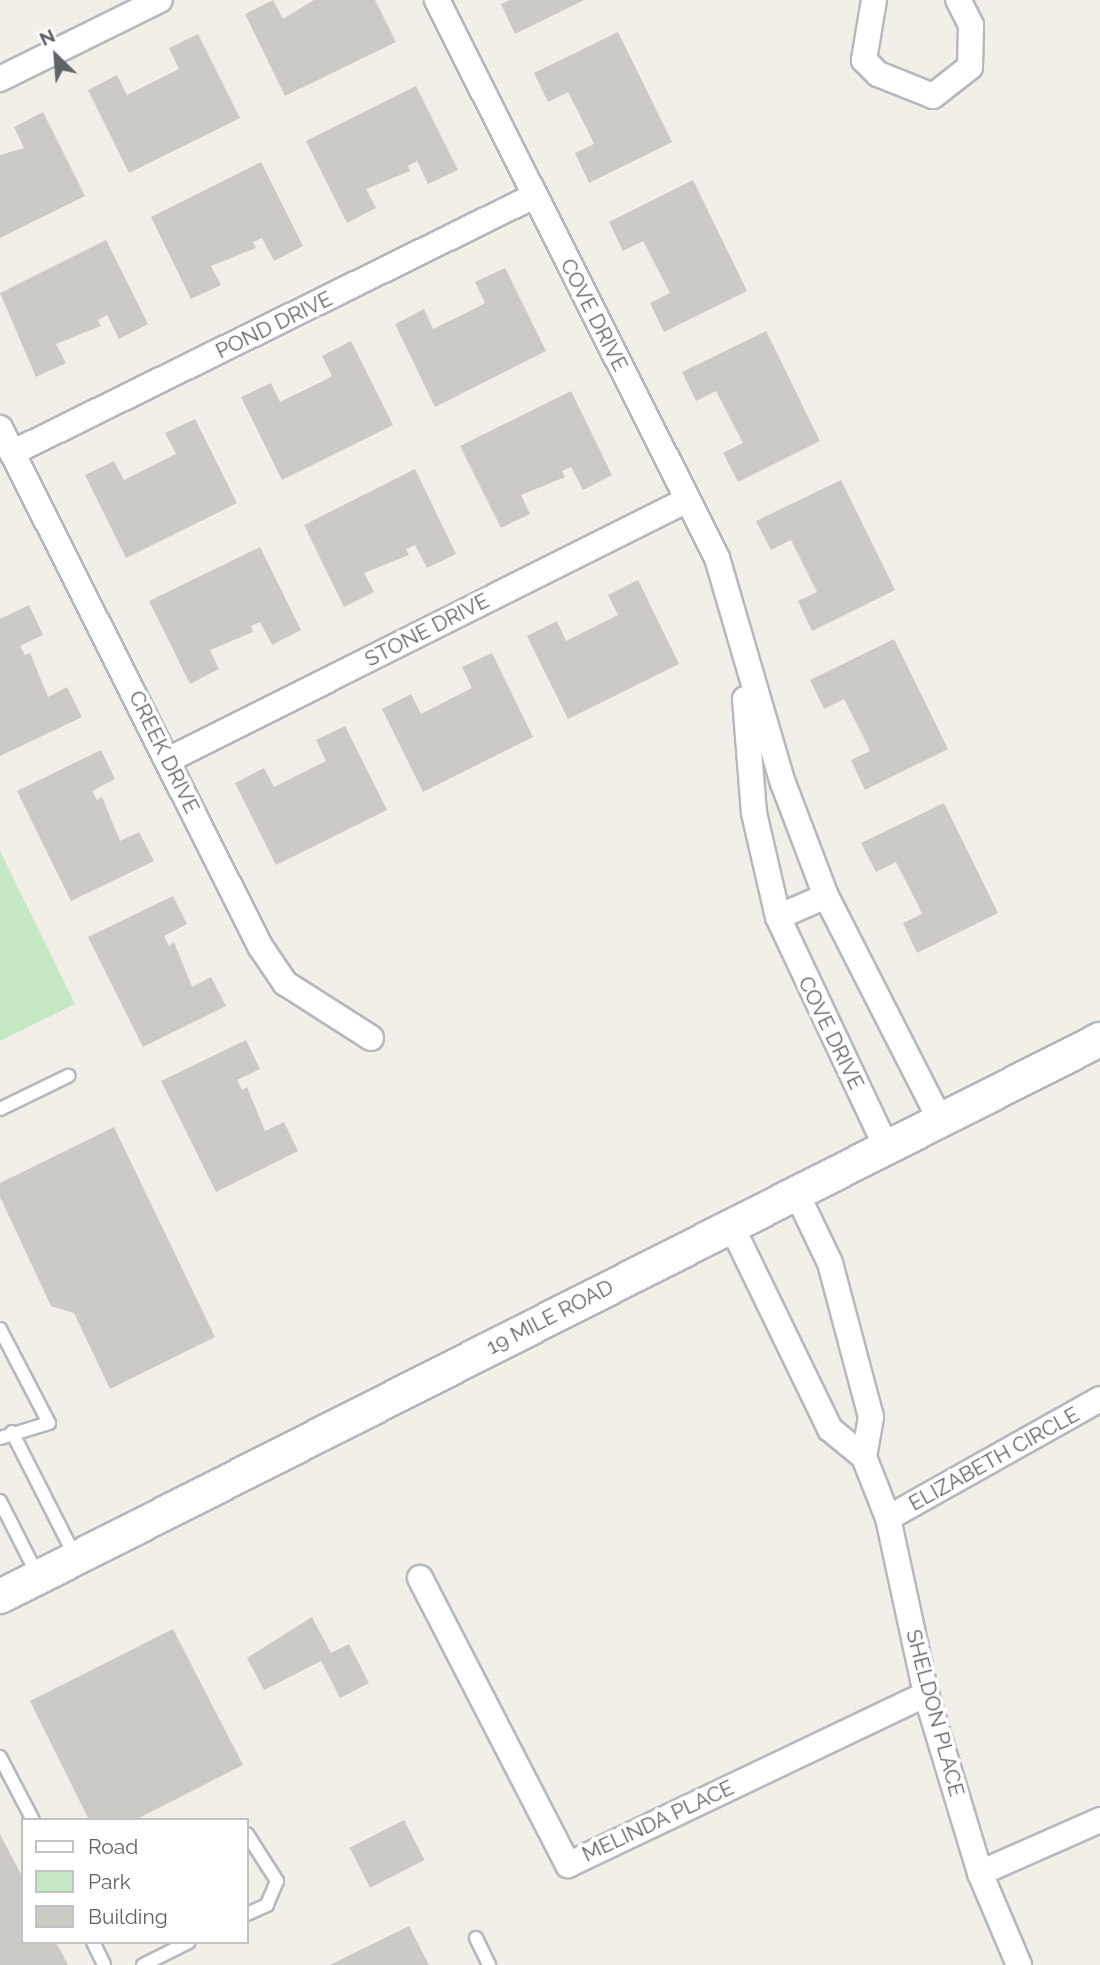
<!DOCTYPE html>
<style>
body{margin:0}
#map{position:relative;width:1100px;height:1965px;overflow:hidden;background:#f1efe8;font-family:Raleway,sans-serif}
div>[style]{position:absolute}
.green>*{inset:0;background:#c5e8c5}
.building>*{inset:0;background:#cccac5;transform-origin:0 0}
.roads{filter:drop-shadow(2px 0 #b5b8bc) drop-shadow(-2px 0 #b5b8bc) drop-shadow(0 2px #b5b8bc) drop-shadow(0 -2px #b5b8bc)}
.lane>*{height:12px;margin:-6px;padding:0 6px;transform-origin:6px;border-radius:6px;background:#fff}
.street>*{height:24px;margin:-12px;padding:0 12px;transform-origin:12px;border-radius:12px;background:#fff}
.secondary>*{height:33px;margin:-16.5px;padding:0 16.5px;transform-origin:16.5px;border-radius:16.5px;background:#fff}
span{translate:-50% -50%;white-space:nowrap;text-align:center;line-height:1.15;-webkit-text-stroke:7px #fff;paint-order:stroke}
.street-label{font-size:21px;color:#5f6368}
.legend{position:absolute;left:21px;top:1818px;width:228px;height:126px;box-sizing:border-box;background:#fff;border:2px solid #bfc1c3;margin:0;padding:9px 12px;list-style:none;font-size:21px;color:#5f6368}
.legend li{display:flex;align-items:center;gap:14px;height:35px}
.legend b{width:35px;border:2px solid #bfc1c3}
.north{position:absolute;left:21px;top:21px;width:70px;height:70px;-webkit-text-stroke:5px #fff;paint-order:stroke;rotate:335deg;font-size:19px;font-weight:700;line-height:28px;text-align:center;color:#5f6368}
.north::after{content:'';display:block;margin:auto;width:24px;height:32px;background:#5f6368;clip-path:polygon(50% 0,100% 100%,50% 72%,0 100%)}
</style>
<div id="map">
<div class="green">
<i style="clip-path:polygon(0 851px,75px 1004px,0 1041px)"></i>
</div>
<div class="building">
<i style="clip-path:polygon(273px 0,283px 19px,314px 0,375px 0,396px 42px,285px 96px,245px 14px)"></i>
<i style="clip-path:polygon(510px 0,584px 0,515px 34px,501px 4px)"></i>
<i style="clip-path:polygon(618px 32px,672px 142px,589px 183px,575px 153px,594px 144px,590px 135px,568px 92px,548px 102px,534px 73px)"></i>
<i style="clip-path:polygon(198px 34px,240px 118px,129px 173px,88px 90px,117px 75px,127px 95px,179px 69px,169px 48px)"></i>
<i style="clip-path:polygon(416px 86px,458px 170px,428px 184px,417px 161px,408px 166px,410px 171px,366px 189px,376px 208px,347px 223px,306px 141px)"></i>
<i style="clip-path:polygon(43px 112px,85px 196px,0 238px,0 155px,24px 148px,14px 127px)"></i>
<i style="clip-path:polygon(261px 162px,303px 246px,274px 261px,262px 238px,253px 242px,256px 248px,211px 266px,221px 285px,191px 299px,151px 217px)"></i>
<i style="clip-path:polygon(693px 180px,747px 291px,664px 332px,650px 303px,670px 293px,643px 241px,623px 251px,609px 222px)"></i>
<i style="clip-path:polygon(106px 240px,148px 324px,119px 339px,107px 315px,98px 320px,101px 326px,56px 344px,66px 363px,36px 377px,0 293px)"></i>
<i style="clip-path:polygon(505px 268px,546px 351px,435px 407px,395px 324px,424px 309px,433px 329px,476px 308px,485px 303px,475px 282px)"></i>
<i style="clip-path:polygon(766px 331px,820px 441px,738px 482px,723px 453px,743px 443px,716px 391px,696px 401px,682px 372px)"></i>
<i style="clip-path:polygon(351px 341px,393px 425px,282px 480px,241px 397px,271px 383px,280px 402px,323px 381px,332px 376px,322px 356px)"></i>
<i style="clip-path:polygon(571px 391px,612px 475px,583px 490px,571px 467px,562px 471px,565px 477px,521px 495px,530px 514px,501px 528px,460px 446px)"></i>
<i style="clip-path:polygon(195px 419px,237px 503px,126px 558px,85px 475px,114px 461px,124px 480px,176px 454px,165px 433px)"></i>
<i style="clip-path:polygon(415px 469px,456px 554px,427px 568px,415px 545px,406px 549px,409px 555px,364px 573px,374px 592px,344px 607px,304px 525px)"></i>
<i style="clip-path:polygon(841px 480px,895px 590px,812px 631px,798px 601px,817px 592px,791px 540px,771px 550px,756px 521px)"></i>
<i style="clip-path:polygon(260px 547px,301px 630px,272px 645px,260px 622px,251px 626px,253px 632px,210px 650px,219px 669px,190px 684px,149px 601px)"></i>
<i style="clip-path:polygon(638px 580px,679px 664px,568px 719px,527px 636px,557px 621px,566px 641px,618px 615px,608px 595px)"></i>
<i style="clip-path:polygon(29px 605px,43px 635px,20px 646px,25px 655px,30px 653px,48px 697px,67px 687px,82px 717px,0 756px,0 619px)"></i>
<i style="clip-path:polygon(894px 639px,948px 749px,865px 790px,851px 760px,870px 751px,866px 742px,844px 699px,824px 709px,810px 680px)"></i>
<i style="clip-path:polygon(492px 653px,533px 737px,423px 792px,382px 709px,411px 694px,421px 714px,472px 688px,462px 667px)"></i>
<i style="clip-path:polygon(345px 726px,387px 810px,276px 865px,235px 783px,264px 768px,274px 787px,326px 761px,316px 740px)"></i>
<i style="clip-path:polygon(101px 750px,115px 779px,92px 791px,97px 800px,102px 797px,120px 841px,139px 832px,154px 861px,71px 901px,17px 791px)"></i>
<i style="clip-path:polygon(944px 803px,998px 913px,917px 953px,903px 923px,922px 914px,918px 905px,896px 862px,876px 872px,861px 843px)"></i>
<i style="clip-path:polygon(173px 896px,187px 924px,164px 936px,169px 946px,174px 942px,192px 987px,211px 977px,226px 1006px,143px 1047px,88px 937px)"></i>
<i style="clip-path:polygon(246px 1040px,260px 1069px,237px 1080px,242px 1090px,247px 1087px,265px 1131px,284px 1122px,298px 1151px,216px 1192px,161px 1081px)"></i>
<i style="clip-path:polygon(114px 1127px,215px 1337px,110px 1389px,74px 1313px,51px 1306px,0 1197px,0 1183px)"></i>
<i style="clip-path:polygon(312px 1617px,331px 1653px,349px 1644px,369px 1683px,340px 1698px,321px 1661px,264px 1690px,247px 1658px)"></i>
<i style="clip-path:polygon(173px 1629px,243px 1765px,135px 1820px,89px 1820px,30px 1701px)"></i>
<i style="left:404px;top:1820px;width:45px;height:61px;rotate:63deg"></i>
<i style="clip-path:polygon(0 1834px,23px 1878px,23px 1942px,56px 1942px,68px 1965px,0 1965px)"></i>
<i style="clip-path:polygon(409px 1926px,429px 1965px,330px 1965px)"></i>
</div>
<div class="roads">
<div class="lane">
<i style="left:0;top:1109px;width:76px;rotate:-25.9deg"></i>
<i style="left:0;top:1329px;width:106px;rotate:62.5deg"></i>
<i style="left:49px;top:1423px;width:51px;rotate:163deg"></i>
<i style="left:12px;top:1432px;width:139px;rotate:63.1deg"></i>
<i style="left:0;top:1501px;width:84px;rotate:63.1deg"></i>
<i style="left:0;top:1757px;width:71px;rotate:62.4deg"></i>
<i style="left:247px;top:1834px;width:56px;rotate:57.4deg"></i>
<i style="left:277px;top:1881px;width:26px;rotate:113deg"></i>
<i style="left:267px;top:1905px;width:22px;rotate:156deg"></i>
<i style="left:476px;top:1938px;width:30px;rotate:64deg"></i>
<i style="left:93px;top:1942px;width:25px;rotate:64deg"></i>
<i style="left:143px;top:1965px;width:51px;rotate:-26.6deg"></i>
</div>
<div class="street">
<i style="left:437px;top:0;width:624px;rotate:63.35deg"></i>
<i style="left:717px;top:558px;width:234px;rotate:73.7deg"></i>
<i style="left:783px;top:783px;width:121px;rotate:69.2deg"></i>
<i style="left:826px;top:896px;width:251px;rotate:63deg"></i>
<i style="left:874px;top:0;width:61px;rotate:99.5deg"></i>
<i style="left:864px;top:60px;width:20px;rotate:45deg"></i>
<i style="left:878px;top:74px;width:59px;rotate:21.8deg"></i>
<i style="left:933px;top:96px;width:47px;rotate:-38.1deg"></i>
<i style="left:970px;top:67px;width:42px;rotate:-88.6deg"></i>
<i style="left:971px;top:25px;width:28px;rotate:-117deg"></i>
<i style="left:0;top:79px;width:178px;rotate:-26.3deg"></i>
<i style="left:0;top:428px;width:580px;rotate:63.35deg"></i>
<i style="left:260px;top:946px;width:45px;rotate:56deg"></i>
<i style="left:285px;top:983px;width:102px;rotate:32.6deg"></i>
<i style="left:12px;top:453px;width:582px;rotate:-26.21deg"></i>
<i style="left:745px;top:699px;width:114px;rotate:85.5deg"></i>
<i style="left:754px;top:813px;width:107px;rotate:77deg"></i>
<i style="left:778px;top:917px;width:254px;rotate:64.8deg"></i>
<i style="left:168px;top:760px;width:580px;rotate:-26.61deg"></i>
<i style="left:778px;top:917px;width:52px;rotate:-23.6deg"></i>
<i style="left:731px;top:1225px;width:227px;rotate:64.1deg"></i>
<i style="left:830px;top:1429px;width:44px;rotate:39.5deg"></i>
<i style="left:864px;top:1457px;width:41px;rotate:-80.1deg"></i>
<i style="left:871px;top:1417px;width:159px;rotate:-104.9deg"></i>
<i style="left:830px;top:1263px;width:79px;rotate:-115.6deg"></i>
<i style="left:864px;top:1457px;width:66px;rotate:68.5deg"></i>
<i style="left:888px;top:1518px;width:180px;rotate:77.8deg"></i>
<i style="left:926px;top:1694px;width:187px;rotate:73.2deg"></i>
<i style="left:980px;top:1873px;width:100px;rotate:67deg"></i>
<i style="left:888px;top:1518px;width:243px;rotate:-29.3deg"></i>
<i style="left:420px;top:1578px;width:323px;rotate:62.7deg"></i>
<i style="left:568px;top:1865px;width:397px;rotate:-25.5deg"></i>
<i style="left:980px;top:1873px;width:131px;rotate:-23.8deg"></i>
</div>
<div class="secondary">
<i style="left:0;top:1596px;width:1233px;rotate:-26.86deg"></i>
</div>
</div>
<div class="street-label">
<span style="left:594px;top:315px;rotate:63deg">COVE DRIVE</span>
<span style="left:274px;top:325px;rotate:-26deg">POND DRIVE</span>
<span style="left:427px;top:630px;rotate:-27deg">STONE DRIVE</span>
<span style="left:164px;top:752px;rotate:64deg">CREEK DRIVE</span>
<span style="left:831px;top:1033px;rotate:64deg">COVE DRIVE</span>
<span style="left:550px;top:1317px;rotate:-27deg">19 MILE ROAD</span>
<span style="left:994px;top:1459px;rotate:-29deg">ELIZABETH CIRCLE</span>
<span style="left:935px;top:1713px;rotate:75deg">SHELDON PLACE</span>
<span style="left:658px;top:1821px;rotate:-25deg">MELINDA PLACE</span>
</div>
<ul class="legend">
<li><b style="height:9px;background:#fff"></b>Road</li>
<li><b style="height:19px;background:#c5e8c5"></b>Park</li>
<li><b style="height:19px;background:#cccac5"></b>Building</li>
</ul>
<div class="north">N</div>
</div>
